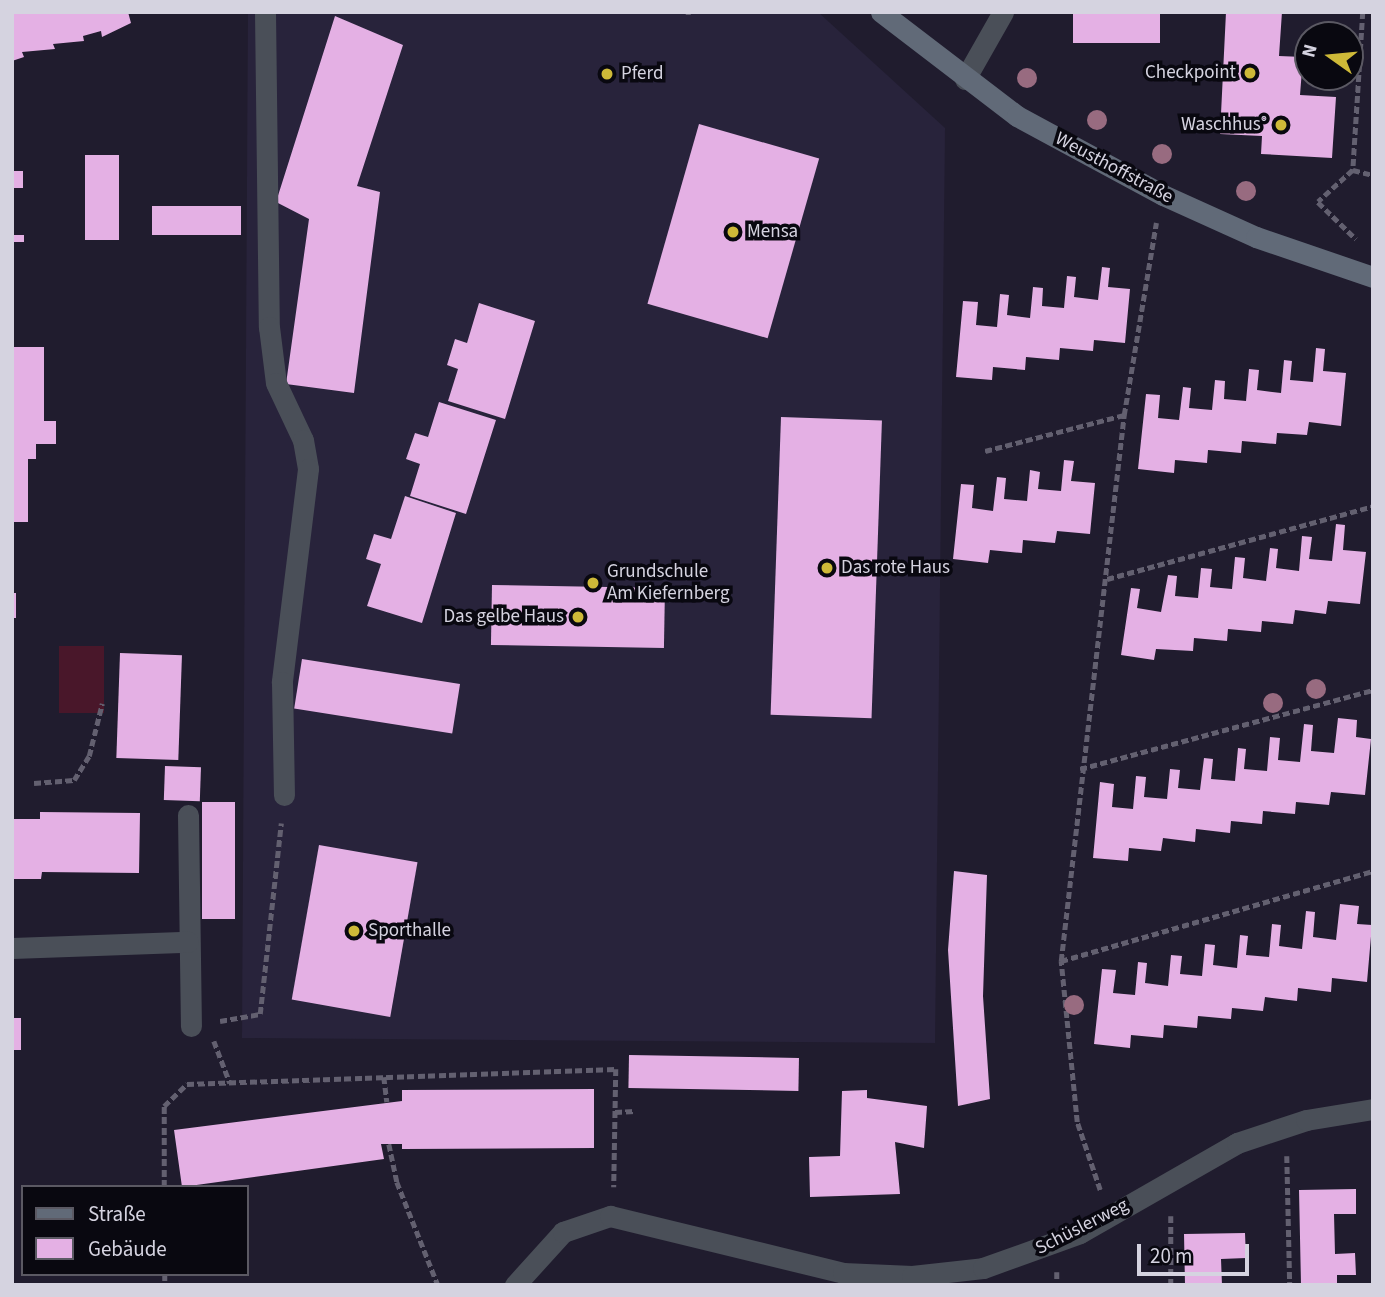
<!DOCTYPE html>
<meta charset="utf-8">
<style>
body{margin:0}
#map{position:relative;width:1385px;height:1297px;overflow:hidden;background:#201c2e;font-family:"Source Sans 3",sans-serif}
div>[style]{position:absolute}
.built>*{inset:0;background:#28233b}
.green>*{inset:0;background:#49172a;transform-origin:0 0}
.building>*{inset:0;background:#e4b0e4;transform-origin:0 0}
.path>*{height:4.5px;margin-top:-2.25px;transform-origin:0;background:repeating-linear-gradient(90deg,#636070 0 7px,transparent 0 10.5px)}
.lane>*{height:21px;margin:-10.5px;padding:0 10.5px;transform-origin:10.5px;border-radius:10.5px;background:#4a4f58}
.street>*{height:21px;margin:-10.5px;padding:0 10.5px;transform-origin:10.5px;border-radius:10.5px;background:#4a4f58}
.secondary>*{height:21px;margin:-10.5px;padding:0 10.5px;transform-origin:10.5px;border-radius:10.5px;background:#616a78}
.trees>*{width:20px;height:20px;margin:-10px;border-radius:50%;background:#986b80}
.dots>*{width:19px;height:19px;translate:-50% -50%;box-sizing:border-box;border:4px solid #090810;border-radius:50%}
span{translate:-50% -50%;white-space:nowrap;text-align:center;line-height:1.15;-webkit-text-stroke:7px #090810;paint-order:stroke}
.poi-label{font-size:19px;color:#d5d3e0}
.right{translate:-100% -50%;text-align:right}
.left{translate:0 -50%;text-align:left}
.street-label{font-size:19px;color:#d5d3e0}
.frame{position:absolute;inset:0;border:14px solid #d5d3e0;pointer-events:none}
.legend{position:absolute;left:21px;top:1185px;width:228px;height:91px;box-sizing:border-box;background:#090810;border:2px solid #5b5963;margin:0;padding:9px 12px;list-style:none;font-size:21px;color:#d5d3e0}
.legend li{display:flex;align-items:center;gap:14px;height:35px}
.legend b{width:35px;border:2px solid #5b5963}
.north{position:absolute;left:1294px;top:21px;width:70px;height:70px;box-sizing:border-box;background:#090810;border:2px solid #5b5963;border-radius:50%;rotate:285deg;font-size:19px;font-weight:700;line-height:28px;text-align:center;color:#d5d3e0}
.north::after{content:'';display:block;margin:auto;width:24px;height:32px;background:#ceb938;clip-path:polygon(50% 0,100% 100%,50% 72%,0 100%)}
.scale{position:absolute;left:1137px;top:1244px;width:112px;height:32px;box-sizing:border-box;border:4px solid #d5d3e0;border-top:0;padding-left:9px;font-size:21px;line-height:24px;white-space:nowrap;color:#d5d3e0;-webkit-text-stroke:5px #090810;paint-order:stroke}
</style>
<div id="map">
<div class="built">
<i style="clip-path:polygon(248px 12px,818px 12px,945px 128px,935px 1043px,242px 1038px)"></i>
</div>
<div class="green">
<i style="left:59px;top:646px;width:45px;height:67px"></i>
</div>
<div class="building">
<i style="clip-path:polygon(12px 12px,128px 12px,131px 23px,102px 37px,101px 31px,83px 36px,84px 41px,53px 44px,55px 49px,22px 52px,24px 57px,12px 61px)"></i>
<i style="left:1073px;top:12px;width:87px;height:31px"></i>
<i style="clip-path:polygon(1226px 12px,1282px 12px,1279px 56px,1303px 57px,1300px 95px,1336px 97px,1332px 158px,1261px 154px,1262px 136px,1220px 134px)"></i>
<i style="clip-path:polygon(335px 16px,403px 45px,357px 186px,380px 192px,354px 393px,286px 384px,309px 219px,276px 202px)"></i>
<i style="left:699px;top:124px;width:125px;height:187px;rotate:16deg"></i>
<i style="left:85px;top:155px;width:34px;height:85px"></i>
<i style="left:12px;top:171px;width:11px;height:17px"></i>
<i style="left:241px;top:206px;width:29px;height:89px;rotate:90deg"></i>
<i style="left:12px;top:235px;width:12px;height:7px"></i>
<i style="clip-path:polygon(1102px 267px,1110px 268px,1108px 287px,1130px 289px,1125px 343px,1094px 340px,1093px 351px,1060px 348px,1059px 360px,1026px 357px,1025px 370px,993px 367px,992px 380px,956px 377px,963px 301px,978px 302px,976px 325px,997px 327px,1000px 294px,1009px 295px,1007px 315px,1030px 318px,1033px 287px,1043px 288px,1042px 306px,1064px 308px,1067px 276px,1076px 277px,1074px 297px,1098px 300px)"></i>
<i style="clip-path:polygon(479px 303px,535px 321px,505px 419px,448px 401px,458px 369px,447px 365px,455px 339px,467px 343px)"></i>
<i style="clip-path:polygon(12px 347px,44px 347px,44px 421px,56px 421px,56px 444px,36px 444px,36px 459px,28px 459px,28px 522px,12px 522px)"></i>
<i style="clip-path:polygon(1316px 348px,1325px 349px,1323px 371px,1346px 373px,1341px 426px,1309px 422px,1307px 435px,1277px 433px,1276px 444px,1242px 441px,1241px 453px,1208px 450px,1207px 463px,1175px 460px,1174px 473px,1138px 469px,1146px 394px,1160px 395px,1158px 418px,1179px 420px,1183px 387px,1191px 388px,1189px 408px,1212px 410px,1215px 380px,1225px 381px,1224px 399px,1246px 401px,1249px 369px,1259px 370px,1257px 390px,1281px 393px,1284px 360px,1292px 361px,1290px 380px,1313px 382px)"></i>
<i style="clip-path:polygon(439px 402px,496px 420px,466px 514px,410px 496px,420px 464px,406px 459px,415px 433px,428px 437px)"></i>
<i style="left:781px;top:417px;width:101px;height:298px;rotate:2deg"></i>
<i style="clip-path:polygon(1064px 460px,1074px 461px,1071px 481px,1095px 483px,1090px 534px,1057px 531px,1055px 543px,1023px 540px,1022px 553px,990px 550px,988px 563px,953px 559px,961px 484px,974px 485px,972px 508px,993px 511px,997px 477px,1006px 478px,1004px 499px,1027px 501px,1030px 470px,1040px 472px,1038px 489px,1061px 491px)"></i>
<i style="clip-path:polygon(405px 496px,456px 513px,422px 623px,367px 606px,381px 564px,366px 559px,374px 534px,391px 539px)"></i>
<i style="clip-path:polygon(1336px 524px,1345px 525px,1343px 550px,1366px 552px,1360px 604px,1328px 601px,1326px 614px,1295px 610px,1293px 624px,1262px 621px,1261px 632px,1228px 629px,1227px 641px,1194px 638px,1193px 651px,1156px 649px,1154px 660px,1121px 655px,1131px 588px,1140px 589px,1137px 608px,1161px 612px,1168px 575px,1177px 576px,1175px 596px,1198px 598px,1201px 568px,1212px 569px,1210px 587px,1232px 589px,1235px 557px,1245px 558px,1243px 578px,1266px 581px,1270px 548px,1278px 549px,1276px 568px,1299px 571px,1302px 536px,1312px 537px,1309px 559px,1332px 561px)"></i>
<i style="left:492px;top:585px;width:173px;height:60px;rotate:1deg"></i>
<i style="left:12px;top:593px;width:4px;height:25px"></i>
<i style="left:120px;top:653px;width:62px;height:105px;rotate:2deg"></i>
<i style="left:302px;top:659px;width:160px;height:50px;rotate:9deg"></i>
<i style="clip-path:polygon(1338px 718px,1357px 720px,1356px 737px,1371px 739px,1365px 795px,1331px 792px,1329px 805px,1296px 802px,1295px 814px,1263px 811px,1262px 824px,1231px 821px,1230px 833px,1196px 829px,1195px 842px,1163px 838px,1161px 851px,1129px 848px,1128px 861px,1093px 858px,1100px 782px,1114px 784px,1112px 807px,1133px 809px,1136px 776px,1146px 777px,1144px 797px,1167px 799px,1170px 769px,1180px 770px,1178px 788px,1200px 790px,1204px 758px,1213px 759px,1211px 779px,1235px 781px,1238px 748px,1246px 749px,1244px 769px,1267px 771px,1270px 737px,1280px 738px,1278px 760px,1300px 762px,1304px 724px,1313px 725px,1311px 751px,1334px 753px)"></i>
<i style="left:165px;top:766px;width:36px;height:34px;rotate:2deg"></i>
<i style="left:202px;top:802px;width:33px;height:117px"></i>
<i style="clip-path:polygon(40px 812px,140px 813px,139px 873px,42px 872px,41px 879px,12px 879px,12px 819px,40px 819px)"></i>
<i style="left:319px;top:845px;width:100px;height:157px;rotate:10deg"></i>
<i style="clip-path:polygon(954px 871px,987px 875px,983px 996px,990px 1099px,958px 1106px,948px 950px)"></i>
<i style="clip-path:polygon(1340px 904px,1359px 906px,1357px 924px,1372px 925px,1367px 982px,1332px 978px,1331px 992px,1298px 988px,1297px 1001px,1265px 997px,1263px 1011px,1232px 1008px,1231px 1019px,1198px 1016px,1197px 1028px,1164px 1025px,1163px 1038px,1131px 1035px,1130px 1048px,1094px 1044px,1102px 969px,1116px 970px,1113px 993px,1135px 995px,1138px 962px,1147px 963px,1145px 983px,1168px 986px,1171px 955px,1182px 956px,1180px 974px,1202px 976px,1205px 944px,1215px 945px,1213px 965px,1237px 968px,1240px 935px,1248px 936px,1246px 955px,1269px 957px,1272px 924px,1281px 925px,1279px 946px,1302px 949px,1306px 911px,1315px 912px,1313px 937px,1336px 940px)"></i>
<i style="left:12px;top:1018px;width:9px;height:32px"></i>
<i style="left:629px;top:1055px;width:170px;height:33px;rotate:1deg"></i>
<i style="clip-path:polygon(594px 1089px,594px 1148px,402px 1149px,402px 1144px,381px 1144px,384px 1159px,182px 1187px,174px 1130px,402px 1101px,402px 1090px)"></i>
<i style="clip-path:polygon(867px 1090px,867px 1098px,927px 1106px,924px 1148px,895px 1142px,900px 1194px,810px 1197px,809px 1157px,840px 1156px,842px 1091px)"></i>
<i style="clip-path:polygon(1356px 1189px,1356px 1214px,1334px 1214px,1335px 1254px,1355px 1253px,1356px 1275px,1337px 1275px,1337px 1285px,1301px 1285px,1299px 1190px)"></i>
<i style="clip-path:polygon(1245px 1233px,1246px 1258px,1221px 1259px,1222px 1285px,1185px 1285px,1184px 1234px)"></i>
</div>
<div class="path">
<i style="left:1363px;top:12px;width:158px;rotate:93.6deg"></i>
<i style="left:1353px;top:170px;width:21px;rotate:14deg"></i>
<i style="left:688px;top:15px;width:3px;rotate:-90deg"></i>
<i style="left:1353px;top:170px;width:47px;rotate:137.6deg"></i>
<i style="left:1318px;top:202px;width:53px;rotate:44.2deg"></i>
<i style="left:985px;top:451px;width:144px;rotate:-14.5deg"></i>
<i style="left:1107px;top:579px;width:276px;rotate:-15.3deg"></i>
<i style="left:1080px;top:769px;width:303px;rotate:-15.1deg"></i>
<i style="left:34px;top:783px;width:40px;rotate:-4.3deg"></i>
<i style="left:74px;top:780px;width:28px;rotate:-58deg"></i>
<i style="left:89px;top:756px;width:54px;rotate:-76deg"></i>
<i style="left:1061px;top:961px;width:325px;rotate:-16.1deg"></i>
<i style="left:220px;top:1021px;width:41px;rotate:-9.9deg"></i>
<i style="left:260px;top:1014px;width:192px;rotate:-83.7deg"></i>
<i style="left:214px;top:1041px;width:45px;rotate:69.1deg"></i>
<i style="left:384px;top:1077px;width:25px;rotate:83deg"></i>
<i style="left:615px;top:1112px;width:20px;rotate:-3deg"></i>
<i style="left:389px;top:1144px;width:39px;rotate:78deg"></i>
<i style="left:397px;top:1182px;width:111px;rotate:68.3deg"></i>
<i style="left:1287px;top:1156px;width:129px;rotate:88.7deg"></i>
<i style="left:164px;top:1187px;width:81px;rotate:-90deg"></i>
<i style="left:164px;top:1106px;width:32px;rotate:-44deg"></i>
<i style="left:187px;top:1084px;width:429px;rotate:-2deg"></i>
<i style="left:616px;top:1069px;width:118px;rotate:91deg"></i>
<i style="left:1100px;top:1190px;width:72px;rotate:-108.7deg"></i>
<i style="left:1077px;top:1122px;width:162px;rotate:-95.7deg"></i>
<i style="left:1061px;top:961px;width:550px;rotate:-83.42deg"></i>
<i style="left:1124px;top:415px;width:195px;rotate:-80.5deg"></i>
<i style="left:1171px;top:1216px;width:69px;rotate:90deg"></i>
<i style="left:1057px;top:1272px;width:13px;rotate:90deg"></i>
<i style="left:165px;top:1274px;width:11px;rotate:90deg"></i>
</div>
<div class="lane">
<i style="left:265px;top:12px;width:315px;rotate:89.3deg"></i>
<i style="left:269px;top:327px;width:56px;rotate:82.9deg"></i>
<i style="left:276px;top:383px;width:63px;rotate:64.7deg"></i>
<i style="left:303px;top:440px;width:29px;rotate:80deg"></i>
<i style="left:308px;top:469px;width:215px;rotate:97deg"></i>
<i style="left:282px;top:682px;width:113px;rotate:89deg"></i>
<i style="left:965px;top:79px;width:77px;rotate:-60.4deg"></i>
<i style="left:188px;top:815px;width:211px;rotate:89.2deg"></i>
<i style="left:12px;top:948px;width:176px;rotate:-2deg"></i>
</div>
<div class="street">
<i style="left:515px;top:1285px;width:72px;rotate:-47.8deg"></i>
<i style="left:563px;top:1232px;width:50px;rotate:-18.8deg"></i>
<i style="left:610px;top:1216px;width:240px;rotate:13.7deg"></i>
<i style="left:843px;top:1273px;width:69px;rotate:2.5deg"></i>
<i style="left:912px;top:1276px;width:71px;rotate:-6.4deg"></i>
<i style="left:983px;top:1268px;width:103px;rotate:-19.8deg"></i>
<i style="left:1080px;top:1233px;width:181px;rotate:-29.8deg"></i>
<i style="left:1237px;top:1143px;width:73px;rotate:-18.4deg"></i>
<i style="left:1306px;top:1120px;width:68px;rotate:-9.3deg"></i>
</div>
<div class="secondary">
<i style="left:881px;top:12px;width:171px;rotate:37.4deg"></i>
<i style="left:1017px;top:116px;width:166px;rotate:28.4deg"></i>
<i style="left:1163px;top:195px;width:102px;rotate:24.3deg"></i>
<i style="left:1256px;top:237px;width:124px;rotate:18.9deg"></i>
</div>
<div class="trees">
<i style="left:1027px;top:78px"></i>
<i style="left:1097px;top:120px"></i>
<i style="left:1162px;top:154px"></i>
<i style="left:1246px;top:191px"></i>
<i style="left:1316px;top:689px"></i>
<i style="left:1273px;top:703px"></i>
<i style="left:1074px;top:1005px"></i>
</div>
<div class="dots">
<i style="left:1250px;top:73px;background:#ceb938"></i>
<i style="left:607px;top:74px;background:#ceb938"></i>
<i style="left:1281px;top:125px;background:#ceb938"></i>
<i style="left:733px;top:232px;background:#ceb938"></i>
<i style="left:827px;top:568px;background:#ceb938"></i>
<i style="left:593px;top:583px;background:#ceb938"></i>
<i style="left:578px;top:617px;background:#ceb938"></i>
<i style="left:354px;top:931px;background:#ceb938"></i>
</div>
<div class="poi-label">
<span class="right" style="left:1236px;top:73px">Checkpoint</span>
<span class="left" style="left:621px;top:74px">Pferd</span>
<span class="right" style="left:1267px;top:125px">Waschhus°</span>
<span class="left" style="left:747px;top:232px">Mensa</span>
<span class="left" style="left:841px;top:568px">Das rote Haus</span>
<span class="left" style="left:607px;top:583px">Grundschule<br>Am Kiefernberg</span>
<span class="right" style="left:564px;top:617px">Das gelbe Haus</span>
<span class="left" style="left:368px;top:931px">Sporthalle</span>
</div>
<div class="street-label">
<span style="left:1114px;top:168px;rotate:28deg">Weusthoffstraße</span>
<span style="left:1082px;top:1227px;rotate:-27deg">Schüslerweg</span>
</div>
<div class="frame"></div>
<ul class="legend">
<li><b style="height:9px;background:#616a78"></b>Straße</li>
<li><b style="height:19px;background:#e4b0e4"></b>Gebäude</li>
</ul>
<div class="north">N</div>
<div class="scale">20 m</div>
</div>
